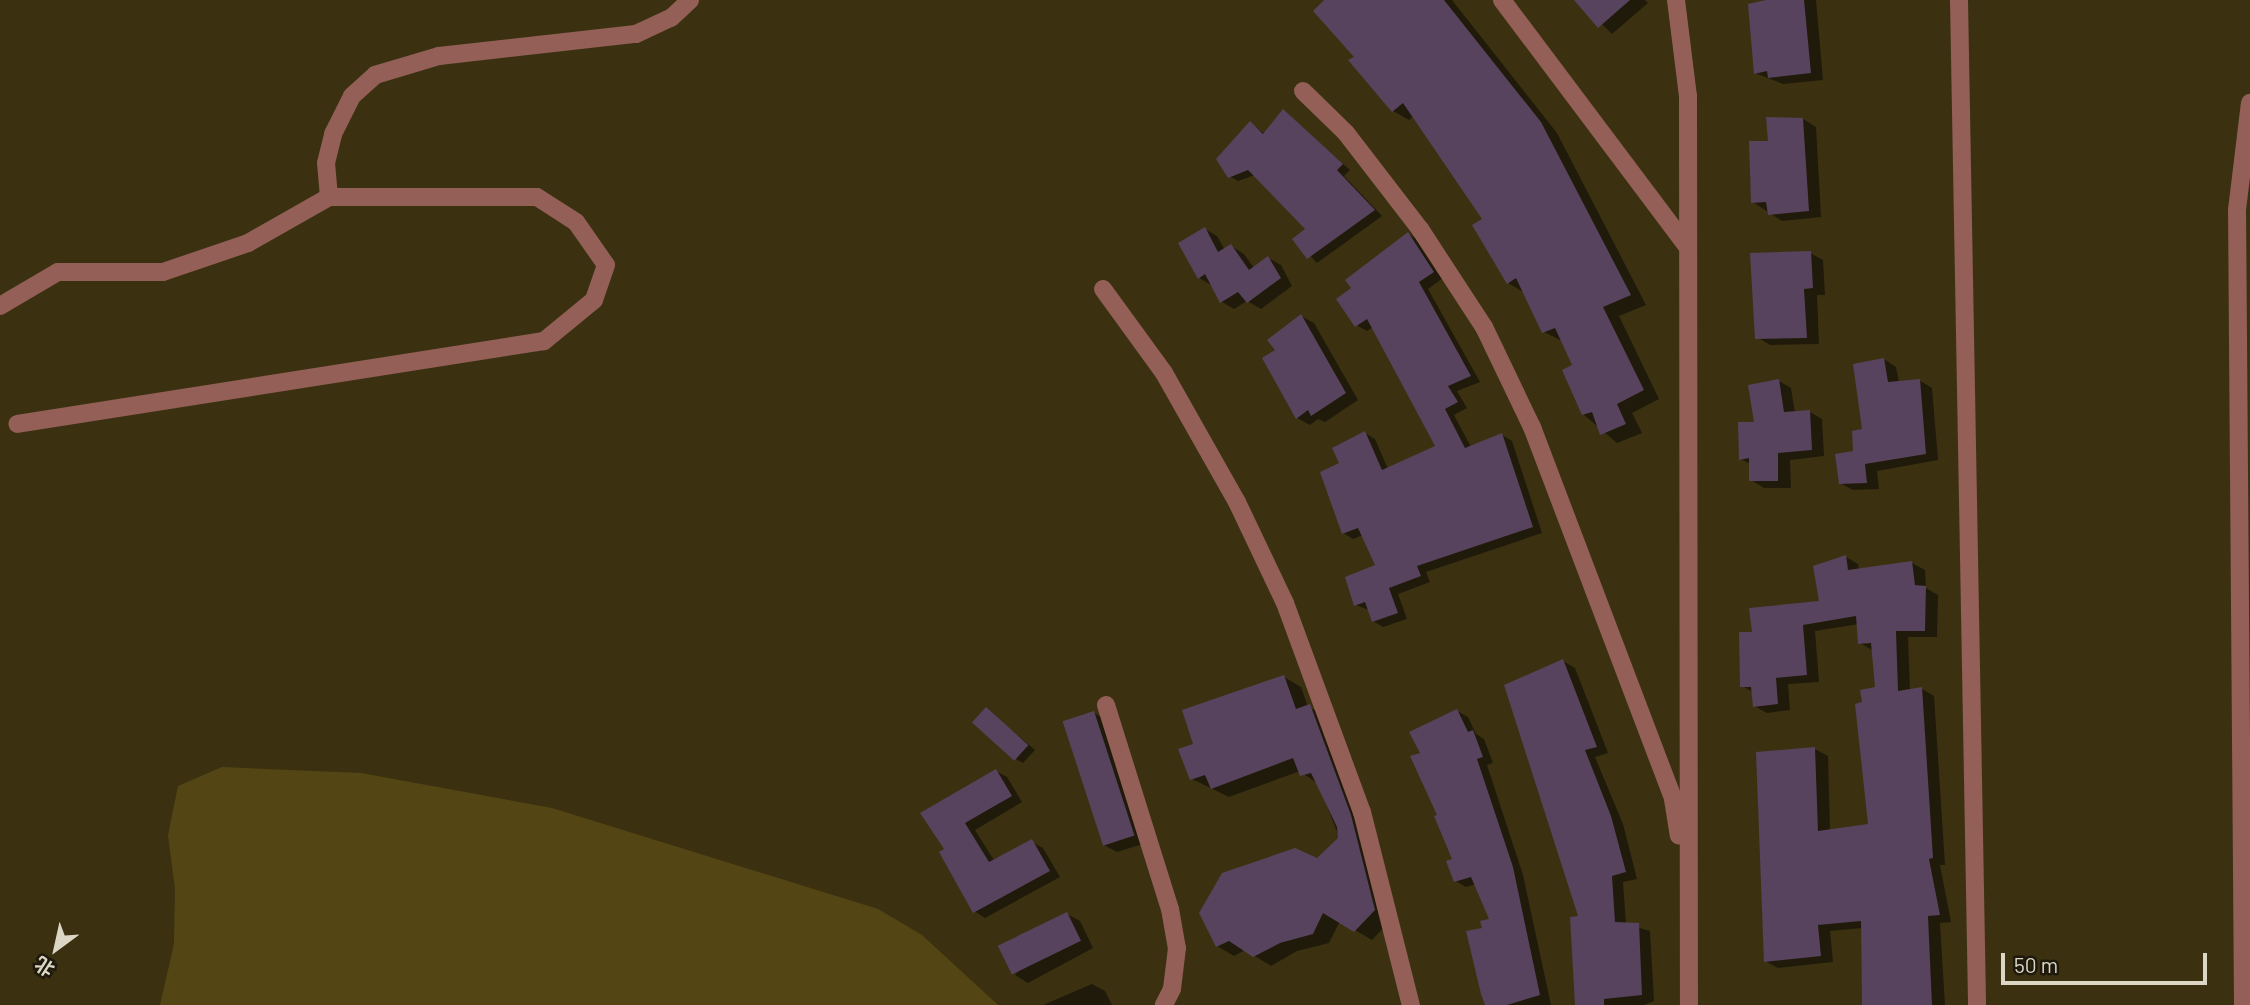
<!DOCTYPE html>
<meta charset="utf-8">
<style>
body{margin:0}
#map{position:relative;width:2250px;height:1005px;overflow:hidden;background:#3b3111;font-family:Barlow,"Noto Sans SC",sans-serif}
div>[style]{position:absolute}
.green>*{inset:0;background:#544514}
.shadow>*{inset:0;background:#0007}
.building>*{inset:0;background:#57435d;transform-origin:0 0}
.minor>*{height:18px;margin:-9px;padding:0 9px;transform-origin:9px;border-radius:9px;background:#935f57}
span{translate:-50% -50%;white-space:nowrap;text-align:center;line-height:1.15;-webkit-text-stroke:5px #1e190c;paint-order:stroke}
.north{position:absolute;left:21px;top:914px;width:70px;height:70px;-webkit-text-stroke:5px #1e190c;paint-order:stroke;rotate:213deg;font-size:19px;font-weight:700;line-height:28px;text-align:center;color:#dcd7c5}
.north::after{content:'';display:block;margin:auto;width:24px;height:32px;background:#dcd7c5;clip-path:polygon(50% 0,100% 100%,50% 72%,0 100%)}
.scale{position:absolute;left:2001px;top:953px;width:206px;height:32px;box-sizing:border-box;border:4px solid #dcd7c5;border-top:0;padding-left:9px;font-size:21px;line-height:24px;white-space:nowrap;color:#dcd7c5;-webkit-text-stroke:5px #1e190c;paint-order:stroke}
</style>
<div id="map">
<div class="green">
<i style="clip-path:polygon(222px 767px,361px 773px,552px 808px,878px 909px,922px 935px,998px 1005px,160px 1005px,174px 944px,175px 889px,168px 835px,178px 786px)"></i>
</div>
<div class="shadow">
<i style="clip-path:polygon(1326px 0,1452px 0,1557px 133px,1646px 305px,1619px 316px,1659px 399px,1632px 413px,1642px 433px,1617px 443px,1583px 414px,1574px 366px,1562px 341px,1544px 332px,1525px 293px,1508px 283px,1485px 220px,1414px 116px,1409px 120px,1393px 111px)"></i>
<i style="clip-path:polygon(1577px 0,1645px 0,1648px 3px,1612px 34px)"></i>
<i style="clip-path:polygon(1767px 0,1816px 0,1823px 80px,1783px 84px,1755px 73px)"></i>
<i style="clip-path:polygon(1283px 111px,1350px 170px,1344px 176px,1382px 216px,1317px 263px,1295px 239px,1308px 230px,1255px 175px,1238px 181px,1229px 176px,1250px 123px,1265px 134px)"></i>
<i style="clip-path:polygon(1803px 119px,1816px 127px,1821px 217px,1782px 221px,1753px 202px)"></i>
<i style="clip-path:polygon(1205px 229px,1217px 236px,1225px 250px,1231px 246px,1244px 254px,1254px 268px,1268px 258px,1281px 265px,1292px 286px,1261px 309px,1247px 301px,1234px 309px,1222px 302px,1213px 286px,1199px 278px,1181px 244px)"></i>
<i style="clip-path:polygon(1408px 234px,1418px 240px,1443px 278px,1428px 289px,1480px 382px,1457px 391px,1467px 408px,1454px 415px,1471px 447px,1502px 435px,1512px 441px,1542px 533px,1426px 572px,1430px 582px,1398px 594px,1407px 619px,1383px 627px,1373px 621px,1369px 610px,1356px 605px,1378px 566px,1363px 535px,1353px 539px,1343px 533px,1341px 464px,1365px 433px,1375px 439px,1388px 469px,1437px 447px,1373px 327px,1367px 331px,1356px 325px,1354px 288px)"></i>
<i style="clip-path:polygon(1810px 253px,1823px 260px,1825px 295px,1817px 295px,1819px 344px,1770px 345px,1757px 337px)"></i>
<i style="clip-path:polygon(1301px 316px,1314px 323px,1358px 400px,1325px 422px,1318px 419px,1310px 425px,1297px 418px,1277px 350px)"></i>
<i style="clip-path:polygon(1884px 359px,1896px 367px,1899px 382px,1919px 380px,1932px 388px,1938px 460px,1877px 471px,1879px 489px,1853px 490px,1840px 483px,1864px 430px)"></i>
<i style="clip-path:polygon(1779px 381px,1791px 388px,1795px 413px,1810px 412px,1822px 419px,1824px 456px,1790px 460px,1791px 488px,1764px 488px,1751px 480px,1750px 464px,1741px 459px)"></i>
<i style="clip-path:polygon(1846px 557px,1858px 564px,1859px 570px,1912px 563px,1925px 570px,1926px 588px,1938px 595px,1937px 637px,1908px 637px,1910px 691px,1922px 689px,1934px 696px,1945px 865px,1940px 865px,1951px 922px,1940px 923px,1945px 1005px,1864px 1005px,1862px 928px,1830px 931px,1833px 962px,1778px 968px,1765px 961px,1815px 749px,1828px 756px,1830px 831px,1870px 826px,1864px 704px,1877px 689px,1872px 650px,1860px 643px,1859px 624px,1815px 631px,1819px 682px,1788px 684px,1790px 710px,1767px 713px,1754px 706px,1753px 692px,1742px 686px,1753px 633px,1821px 603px)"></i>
<i style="clip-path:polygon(1563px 661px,1575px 668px,1608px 753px,1595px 757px,1623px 824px,1637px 879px,1623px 882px,1626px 924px,1650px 931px,1654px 1001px,1644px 1005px,1577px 1005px,1581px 917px)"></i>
<i style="clip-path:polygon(1284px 677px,1301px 687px,1308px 707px,1327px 716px,1391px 920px,1372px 940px,1340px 921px,1329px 943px,1297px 951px,1271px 966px,1245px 950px,1234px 956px,1217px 946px,1340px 839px,1318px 784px,1300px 771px,1229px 797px,1192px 779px,1195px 745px)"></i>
<i style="clip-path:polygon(986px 709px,1035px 750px,1023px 763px,1014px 758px)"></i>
<i style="clip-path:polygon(1457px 711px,1468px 717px,1476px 734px,1484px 739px,1493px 763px,1487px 765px,1523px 875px,1551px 1005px,1487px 1005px,1484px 929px,1491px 920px,1476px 884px,1466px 887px,1455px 881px,1454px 860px,1423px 754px)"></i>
<i style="clip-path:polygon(1094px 713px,1107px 720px,1146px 843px,1117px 852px,1104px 845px)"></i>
<i style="clip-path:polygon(996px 771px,1007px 777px,1022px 802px,975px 830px,995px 862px,1032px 842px,1043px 848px,1060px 877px,985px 918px,974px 911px,946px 849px)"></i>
<i style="clip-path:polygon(1067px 914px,1080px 921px,1093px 948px,1028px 983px,1015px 975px)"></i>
<i style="clip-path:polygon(1092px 984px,1105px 991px,1112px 1005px,1043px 1005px)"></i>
</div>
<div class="building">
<i style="clip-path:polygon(1324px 0,1444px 0,1541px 122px,1631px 295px,1603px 307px,1644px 390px,1617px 404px,1626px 424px,1600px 435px,1592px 412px,1582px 415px,1562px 370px,1572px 365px,1555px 328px,1542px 333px,1516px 278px,1507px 284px,1472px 225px,1482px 219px,1403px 103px,1392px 112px,1348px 60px,1354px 57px,1313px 11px)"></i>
<i style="clip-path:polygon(1574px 0,1630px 0,1598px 28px)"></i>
<i style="clip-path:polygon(1766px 0,1804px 0,1811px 73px,1768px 78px,1767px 71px,1754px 74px,1748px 4px)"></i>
<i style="clip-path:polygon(1283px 109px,1343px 164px,1337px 170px,1375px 210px,1307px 259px,1292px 239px,1305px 229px,1248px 170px,1228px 178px,1216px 159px,1250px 121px,1263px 134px)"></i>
<i style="clip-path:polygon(1766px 117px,1803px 118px,1809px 211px,1768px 215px,1766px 202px,1751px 203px,1749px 141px,1768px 141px)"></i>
<i style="clip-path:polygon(1205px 227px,1218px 252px,1231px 244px,1249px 270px,1268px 256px,1281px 278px,1247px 303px,1238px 292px,1220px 303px,1205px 274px,1198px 279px,1178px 243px)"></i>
<i style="clip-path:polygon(1408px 232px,1434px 272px,1419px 282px,1471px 376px,1448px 386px,1458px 402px,1445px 409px,1465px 448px,1502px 433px,1533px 527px,1417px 566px,1421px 576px,1389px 588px,1398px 613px,1372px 622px,1365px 602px,1354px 606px,1345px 577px,1375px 565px,1358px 528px,1342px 534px,1320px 472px,1339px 463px,1332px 448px,1365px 431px,1382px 470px,1435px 446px,1367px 319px,1355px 327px,1336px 299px,1351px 288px,1345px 280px)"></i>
<i style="clip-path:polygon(1811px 251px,1813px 288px,1804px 289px,1807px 338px,1755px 339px,1750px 253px)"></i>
<i style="clip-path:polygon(1301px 314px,1346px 393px,1311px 416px,1308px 410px,1296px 419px,1262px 358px,1275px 350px,1267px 340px)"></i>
<i style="clip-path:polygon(1884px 358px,1888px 382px,1920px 379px,1926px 454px,1865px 464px,1867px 483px,1839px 484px,1835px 454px,1853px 451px,1852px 431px,1862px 429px,1853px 364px)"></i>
<i style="clip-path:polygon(1779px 379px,1784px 412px,1810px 410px,1812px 450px,1778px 453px,1778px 481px,1749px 481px,1749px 458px,1739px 460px,1738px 422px,1754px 422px,1748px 385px)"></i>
<i style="clip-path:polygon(1846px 555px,1848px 570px,1912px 561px,1915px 585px,1926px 586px,1925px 631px,1896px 631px,1898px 691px,1922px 687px,1933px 858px,1929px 859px,1940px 915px,1928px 916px,1932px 1005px,1862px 1005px,1861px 921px,1818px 925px,1821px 956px,1764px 962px,1756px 752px,1815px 747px,1818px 831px,1868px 824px,1855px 704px,1862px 702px,1860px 690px,1875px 687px,1871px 643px,1858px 644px,1856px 616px,1803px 625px,1807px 675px,1776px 678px,1778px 704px,1753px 707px,1751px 687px,1740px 687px,1739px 632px,1752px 632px,1749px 608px,1819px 601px,1813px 566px)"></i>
<i style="clip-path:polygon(1563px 659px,1597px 747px,1585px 750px,1611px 816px,1626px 872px,1612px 876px,1615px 922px,1639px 923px,1642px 995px,1604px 999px,1604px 1005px,1575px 1005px,1570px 917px,1578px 916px,1504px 685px)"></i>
<i style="clip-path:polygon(1284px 675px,1296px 709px,1310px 704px,1351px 815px,1375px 910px,1354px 932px,1323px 913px,1313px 934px,1280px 943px,1253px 957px,1229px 941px,1216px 947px,1199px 913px,1222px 873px,1295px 848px,1317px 858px,1338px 838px,1337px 827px,1311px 773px,1300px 776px,1293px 758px,1211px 789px,1205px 775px,1190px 780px,1178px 749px,1193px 744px,1182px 710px)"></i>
<i style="left:986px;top:707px;width:57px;height:21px;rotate:42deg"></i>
<i style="clip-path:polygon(1457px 709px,1468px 732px,1473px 730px,1483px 757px,1477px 759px,1513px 867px,1540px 995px,1507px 1005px,1485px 1005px,1481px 994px,1466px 931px,1482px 928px,1480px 921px,1489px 919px,1471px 877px,1454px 882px,1446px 861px,1452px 859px,1434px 816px,1437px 815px,1410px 756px,1420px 753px,1409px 732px)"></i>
<i style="left:1094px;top:711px;width:131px;height:33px;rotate:72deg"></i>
<i style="clip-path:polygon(996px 769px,1012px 796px,965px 823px,989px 862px,1032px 839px,1050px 871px,973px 913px,939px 852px,944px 849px,920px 813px)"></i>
<i style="left:1067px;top:912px;width:32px;height:77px;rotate:64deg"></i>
</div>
<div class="minor">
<i style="left:1502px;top:0;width:310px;rotate:53.1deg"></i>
<i style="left:1676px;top:0;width:97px;rotate:82.9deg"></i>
<i style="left:1688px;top:96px;width:909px;rotate:89.94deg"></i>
<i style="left:1959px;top:0;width:1005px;rotate:88.97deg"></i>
<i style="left:1303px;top:91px;width:60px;rotate:44.3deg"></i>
<i style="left:1346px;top:133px;width:121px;rotate:52.4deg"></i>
<i style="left:1420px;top:229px;width:117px;rotate:56.9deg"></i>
<i style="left:1484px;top:327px;width:111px;rotate:64.4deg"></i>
<i style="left:1532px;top:427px;width:398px;rotate:69.2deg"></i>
<i style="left:1673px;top:799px;width:37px;rotate:81deg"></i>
<i style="left:329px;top:197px;width:34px;rotate:-95deg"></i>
<i style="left:326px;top:163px;width:30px;rotate:-76deg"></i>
<i style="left:333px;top:134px;width:42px;rotate:-63.4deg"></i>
<i style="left:352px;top:96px;width:31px;rotate:-42deg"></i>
<i style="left:375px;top:75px;width:67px;rotate:-16.5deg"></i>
<i style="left:439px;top:56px;width:198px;rotate:-6.4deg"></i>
<i style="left:636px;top:34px;width:38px;rotate:-25deg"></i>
<i style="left:671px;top:18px;width:26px;rotate:-43deg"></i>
<i style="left:1103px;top:289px;width:104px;rotate:54deg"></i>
<i style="left:1164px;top:373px;width:148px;rotate:60.5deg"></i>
<i style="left:1237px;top:502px;width:112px;rotate:64.6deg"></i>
<i style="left:1285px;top:603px;width:223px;rotate:69.8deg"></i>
<i style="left:1362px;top:812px;width:199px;rotate:75.8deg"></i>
<i style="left:0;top:306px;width:67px;rotate:-30.4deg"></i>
<i style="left:58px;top:272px;width:105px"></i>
<i style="left:163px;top:272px;width:90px;rotate:-18.8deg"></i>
<i style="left:248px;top:243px;width:93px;rotate:-29.6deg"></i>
<i style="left:329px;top:197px;width:208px"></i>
<i style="left:537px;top:197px;width:46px;rotate:32.7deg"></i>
<i style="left:576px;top:222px;width:52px;rotate:55.1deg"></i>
<i style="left:606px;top:265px;width:37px;rotate:109deg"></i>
<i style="left:594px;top:300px;width:65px;rotate:140.6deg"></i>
<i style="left:544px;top:341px;width:533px;rotate:171.05deg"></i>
<i style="left:1106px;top:705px;width:214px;rotate:72.6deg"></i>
<i style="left:1170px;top:909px;width:40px;rotate:80deg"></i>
<i style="left:1177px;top:948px;width:41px;rotate:97deg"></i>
<i style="left:1172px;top:989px;width:18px;rotate:117deg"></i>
<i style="left:2243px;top:1005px;width:795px;rotate:-90.43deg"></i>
<i style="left:2237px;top:210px;width:108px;rotate:-83.1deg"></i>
</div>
<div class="north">北</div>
<div class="scale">50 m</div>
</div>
